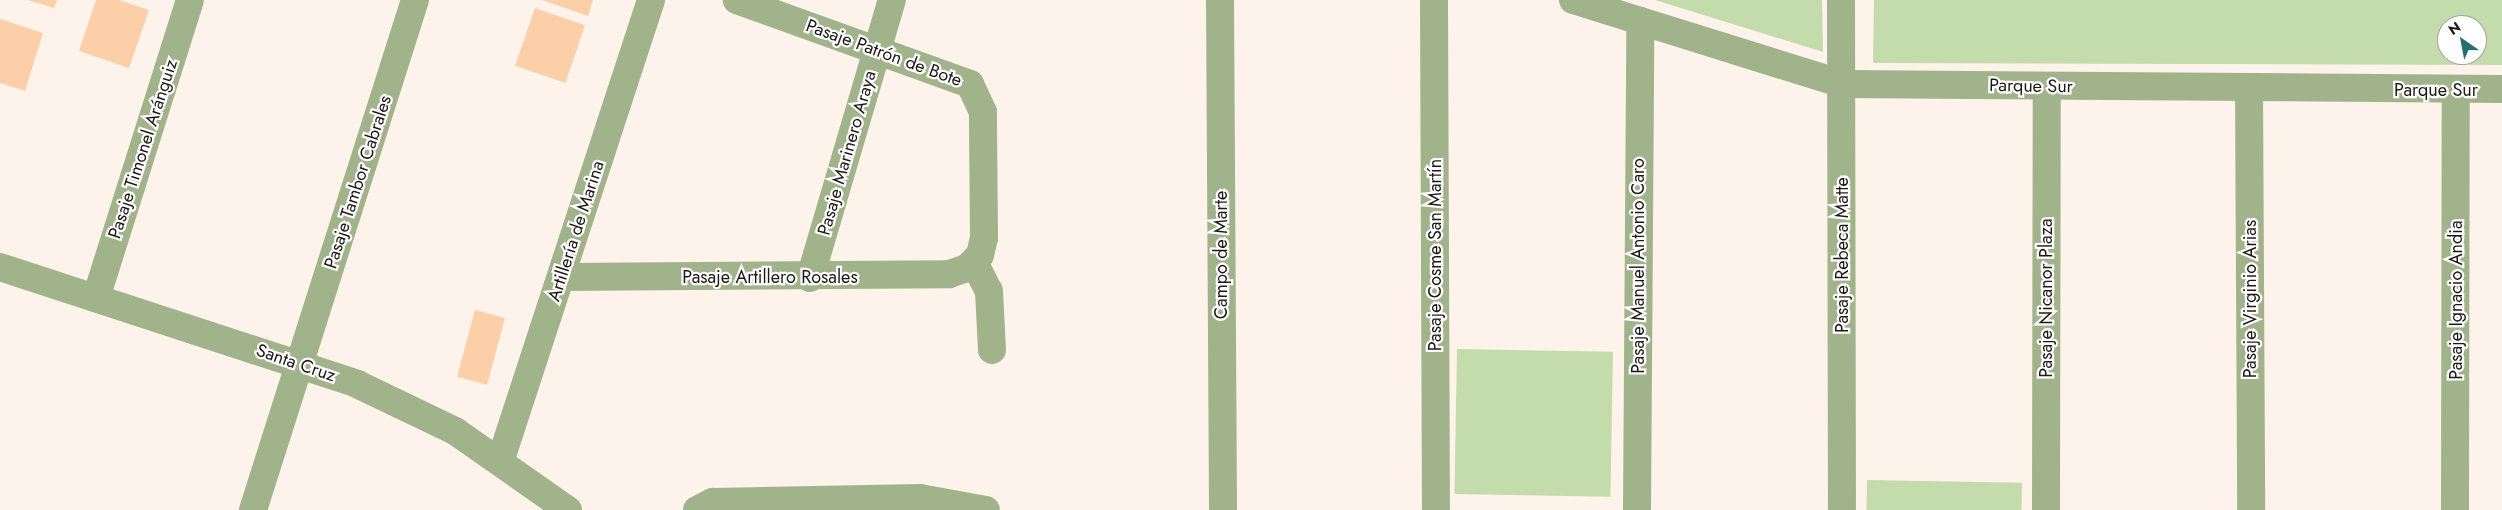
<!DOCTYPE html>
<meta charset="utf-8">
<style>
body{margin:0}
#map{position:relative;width:2502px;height:510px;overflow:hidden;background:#fef3ea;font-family:Jost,sans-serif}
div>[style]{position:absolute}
.green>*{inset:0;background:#c4dbab;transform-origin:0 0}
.building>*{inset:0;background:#fccfa8;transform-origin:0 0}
.minor>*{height:28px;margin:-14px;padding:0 14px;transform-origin:14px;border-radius:14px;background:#a0b38b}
span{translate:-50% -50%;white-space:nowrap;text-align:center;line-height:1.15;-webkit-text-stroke:4.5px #fff;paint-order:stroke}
.street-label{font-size:18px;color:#1c1814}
.north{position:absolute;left:2437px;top:15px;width:50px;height:50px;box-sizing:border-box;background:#fff;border:1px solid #a4a3a1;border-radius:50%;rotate:327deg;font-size:14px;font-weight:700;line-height:20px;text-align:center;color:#1c1814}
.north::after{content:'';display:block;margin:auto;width:18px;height:22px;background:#246f6f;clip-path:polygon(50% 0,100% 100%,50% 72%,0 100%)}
</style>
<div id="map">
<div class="green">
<i style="clip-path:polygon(1655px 0,1822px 0,1823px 52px)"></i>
<i style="clip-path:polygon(evenodd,1874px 0,2502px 0,2502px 65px,1873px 63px,1874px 0,2447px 25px,2477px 25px,2477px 55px,2447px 55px,2447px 25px)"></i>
<i style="left:1457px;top:349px;width:156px;height:145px;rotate:1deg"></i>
<i style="left:1867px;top:480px;width:155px;height:30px;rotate:1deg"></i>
</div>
<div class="building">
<i style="clip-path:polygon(28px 0,57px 0,54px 8px)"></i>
<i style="clip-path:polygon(96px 0,119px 0,149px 10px,129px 68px,79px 51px)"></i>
<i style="clip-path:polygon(542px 0,593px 0,588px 16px)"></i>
<i style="left:535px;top:8px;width:53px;height:61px;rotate:19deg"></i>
<i style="clip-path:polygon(0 19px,43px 33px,25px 91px,0 83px)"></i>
<i style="left:475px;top:310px;width:31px;height:69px;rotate:15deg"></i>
</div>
<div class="minor">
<i style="left:1220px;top:0;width:510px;rotate:89.66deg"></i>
<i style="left:1434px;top:0;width:510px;rotate:89.78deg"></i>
<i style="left:1573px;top:0;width:283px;rotate:17.3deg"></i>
<i style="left:1843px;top:84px;width:659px;rotate:0.43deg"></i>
<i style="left:1841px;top:0;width:510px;rotate:89.89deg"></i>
<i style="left:2249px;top:88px;width:422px;rotate:89.7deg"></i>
<i style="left:974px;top:262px;width:33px;rotate:63deg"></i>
<i style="left:989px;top:291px;width:59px;rotate:87.1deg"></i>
<i style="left:0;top:267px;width:376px;rotate:18.1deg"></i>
<i style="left:357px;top:384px;width:109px;rotate:25.6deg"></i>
<i style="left:455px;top:431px;width:138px;rotate:35deg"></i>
<i style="left:562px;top:277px;width:387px;rotate:-0.4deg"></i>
<i style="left:949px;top:274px;width:19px;rotate:-18deg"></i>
<i style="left:967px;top:268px;width:18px;rotate:-45deg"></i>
<i style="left:980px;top:255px;width:17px;rotate:-77deg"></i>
<i style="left:984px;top:238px;width:126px;rotate:-90.5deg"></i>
<i style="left:983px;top:112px;width:31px;rotate:-115deg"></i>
<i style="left:970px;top:84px;width:248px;rotate:-160.2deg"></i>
<i style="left:810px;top:278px;width:290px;rotate:-73.6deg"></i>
<i style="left:96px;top:298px;width:312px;rotate:-72.5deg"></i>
<i style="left:500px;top:462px;width:486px;rotate:-71.9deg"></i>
<i style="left:253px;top:510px;width:535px;rotate:-72.38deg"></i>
<i style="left:697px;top:510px;width:18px;rotate:-27deg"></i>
<i style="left:713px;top:502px;width:207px;rotate:-1.1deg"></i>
<i style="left:920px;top:498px;width:67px;rotate:10.3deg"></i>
<i style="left:1637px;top:510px;width:489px;rotate:-89.6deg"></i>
<i style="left:2046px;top:510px;width:424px;rotate:-89.9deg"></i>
<i style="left:2455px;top:510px;width:419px;rotate:-89.9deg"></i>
</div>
<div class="street-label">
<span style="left:884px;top:53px;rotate:20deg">Pasaje Patrón de Bote</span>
<span style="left:2031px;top:86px;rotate:1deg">Parque Sur</span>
<span style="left:2436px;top:90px">Parque Sur</span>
<span style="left:143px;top:149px;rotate:-72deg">Pasaje Timonel Aránguiz</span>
<span style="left:847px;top:153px;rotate:-74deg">Pasaje Marinero Araya</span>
<span style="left:358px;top:182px;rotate:-72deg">Pasaje Tambor Cabrales</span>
<span style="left:576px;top:231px;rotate:-72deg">Artillería de Marina</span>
<span style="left:1221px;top:255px;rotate:-90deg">Campo de Marte</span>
<span style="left:1435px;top:255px;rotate:-90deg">Pasaje Cosme San Martín</span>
<span style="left:1842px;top:255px;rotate:-90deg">Pasaje Rebeca Matte</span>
<span style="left:1638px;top:266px;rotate:-90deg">Pasaje Manuel Antonio Caro</span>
<span style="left:770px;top:277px">Pasaje Artillero Rosales</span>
<span style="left:2046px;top:298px;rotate:-90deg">Pasaje Nicanor Plaza</span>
<span style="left:2250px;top:299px;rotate:-90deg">Pasaje Virginio Arias</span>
<span style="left:2456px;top:300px;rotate:-90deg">Pasaje Ignacio Andia</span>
<span style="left:296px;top:363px;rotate:19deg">Santa Cruz</span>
</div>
<div class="north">N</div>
</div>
